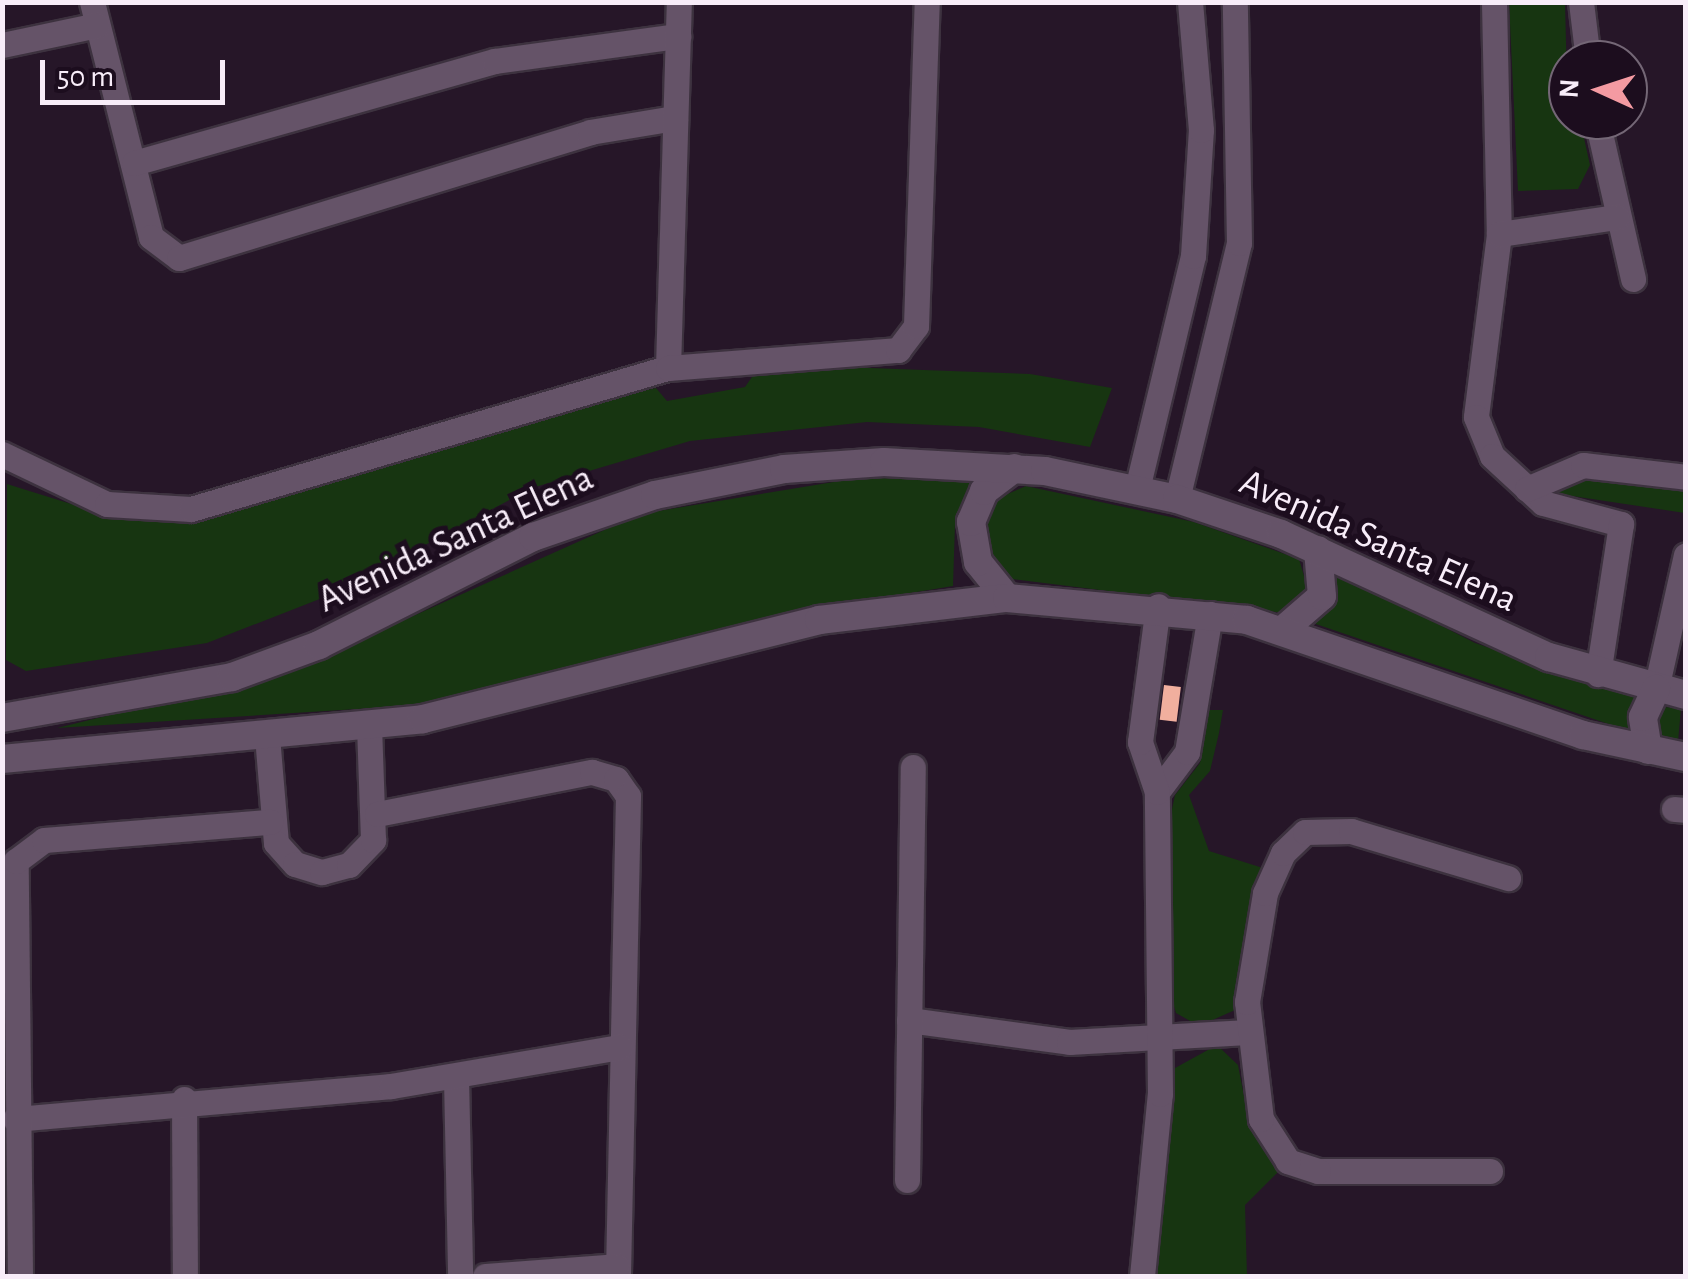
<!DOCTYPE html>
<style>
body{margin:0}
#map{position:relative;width:1688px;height:1279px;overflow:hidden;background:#261628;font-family:"Alegreya Sans",sans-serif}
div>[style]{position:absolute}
.green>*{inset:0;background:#173511}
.building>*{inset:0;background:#f1af9e;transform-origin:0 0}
.roads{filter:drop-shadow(2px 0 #3d323f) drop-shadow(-2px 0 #3d323f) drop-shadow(0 2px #3d323f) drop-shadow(0 -2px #3d323f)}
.minor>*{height:25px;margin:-12.5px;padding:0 12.5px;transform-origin:12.5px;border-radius:12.5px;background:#655368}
.tertiary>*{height:28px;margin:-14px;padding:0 14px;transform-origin:14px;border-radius:14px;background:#655368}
span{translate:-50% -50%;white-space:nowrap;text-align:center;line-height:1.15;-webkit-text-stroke:10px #1c0d1e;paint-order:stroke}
.street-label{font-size:38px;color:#f8edf9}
.frame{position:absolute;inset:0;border:5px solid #f8edf9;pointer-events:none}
.north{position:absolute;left:1548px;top:40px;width:100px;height:100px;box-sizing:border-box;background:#1c0d1e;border:2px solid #746776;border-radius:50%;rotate:273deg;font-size:28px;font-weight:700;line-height:40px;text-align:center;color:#f8edf9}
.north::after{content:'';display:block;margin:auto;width:35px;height:45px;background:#f49aa2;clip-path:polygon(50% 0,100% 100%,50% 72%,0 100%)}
.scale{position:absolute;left:40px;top:60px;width:185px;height:45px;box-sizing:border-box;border:5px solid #f8edf9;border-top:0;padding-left:12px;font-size:30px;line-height:35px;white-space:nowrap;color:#f8edf9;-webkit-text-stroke:8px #1c0d1e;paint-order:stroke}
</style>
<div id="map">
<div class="green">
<i style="clip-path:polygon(1509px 3px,1565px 3px,1568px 120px,1580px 120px,1590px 165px,1578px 189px,1518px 191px)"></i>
<i style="clip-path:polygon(843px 367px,1030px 374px,1112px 388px,1090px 447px,979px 427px,867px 422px,690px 441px,532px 488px,335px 593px,207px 643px,26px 671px,6px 660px,7px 484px,113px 517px,202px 519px,610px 398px,656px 388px,667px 401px,745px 387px,754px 374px)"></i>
<i style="clip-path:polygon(1578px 476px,1685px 488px,1685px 513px,1552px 493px)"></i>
<i style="clip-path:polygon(858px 478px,971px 479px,955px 524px,953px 586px,783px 614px,421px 705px,57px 728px,293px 670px,640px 514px)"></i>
<i style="clip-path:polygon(1026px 486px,1194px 522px,1299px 559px,1310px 596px,1284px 613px,1011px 579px,988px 555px,984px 521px,996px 499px)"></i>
<i style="clip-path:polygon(1331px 569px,1475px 643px,1638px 697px,1629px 731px,1307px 621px)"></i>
<i style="clip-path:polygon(1663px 707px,1681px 708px,1678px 742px,1656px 734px)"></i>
<i style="clip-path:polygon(1208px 710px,1223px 710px,1219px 733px,1210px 771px,1189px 795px,1209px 851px,1263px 868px,1235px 1010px,1199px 1026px,1176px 1013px,1172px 1000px,1168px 828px,1175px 795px,1200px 763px)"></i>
<i style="clip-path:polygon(1217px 1045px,1238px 1065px,1250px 1127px,1278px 1172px,1245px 1205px,1247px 1276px,1151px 1276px,1175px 1068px)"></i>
</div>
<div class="building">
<i style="left:1164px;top:685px;width:17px;height:35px;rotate:7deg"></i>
</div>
<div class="roads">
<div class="minor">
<i style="left:92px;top:2px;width:242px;rotate:75.9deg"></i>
<i style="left:151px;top:237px;width:35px;rotate:37deg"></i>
<i style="left:179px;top:258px;width:430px;rotate:-17deg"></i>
<i style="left:590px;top:132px;width:86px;rotate:-9.4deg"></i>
<i style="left:1494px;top:2px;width:232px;rotate:88.8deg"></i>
<i style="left:1499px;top:234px;width:184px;rotate:97.2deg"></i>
<i style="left:1476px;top:417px;width:42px;rotate:67.7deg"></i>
<i style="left:1492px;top:456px;width:69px;rotate:42.7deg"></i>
<i style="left:1543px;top:503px;width:81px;rotate:15.1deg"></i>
<i style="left:1621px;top:524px;width:152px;rotate:98.7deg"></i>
<i style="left:1581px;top:2px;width:58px;rotate:83.1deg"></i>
<i style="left:2px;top:45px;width:97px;rotate:-11.9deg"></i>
<i style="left:1597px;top:120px;width:163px;rotate:77.2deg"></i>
<i style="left:134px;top:163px;width:375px;rotate:-15.8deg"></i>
<i style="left:495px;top:61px;width:185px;rotate:-7.8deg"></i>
<i style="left:1499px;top:234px;width:119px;rotate:-8.2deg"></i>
<i style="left:668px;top:368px;width:366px;rotate:-88.3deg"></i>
<i style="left:2px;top:454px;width:116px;rotate:25.5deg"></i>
<i style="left:107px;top:504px;width:84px;rotate:3.4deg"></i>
<i style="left:191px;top:509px;width:497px;rotate:-16.5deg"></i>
<i style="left:668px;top:368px;width:231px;rotate:-4.5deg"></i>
<i style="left:898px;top:350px;width:30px;rotate:-53deg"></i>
<i style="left:916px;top:326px;width:324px;rotate:-88.1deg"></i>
<i style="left:1137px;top:489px;width:240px;rotate:-76.5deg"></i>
<i style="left:1193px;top:256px;width:126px;rotate:-86.4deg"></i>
<i style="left:1201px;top:130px;width:128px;rotate:-94.9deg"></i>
<i style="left:1527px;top:489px;width:61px;rotate:-23.2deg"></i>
<i style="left:1583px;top:465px;width:104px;rotate:6.6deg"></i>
<i style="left:1177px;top:499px;width:263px;rotate:-76.4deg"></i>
<i style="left:1239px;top:243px;width:241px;rotate:-91deg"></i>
<i style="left:1656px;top:689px;width:137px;rotate:-77.4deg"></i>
<i style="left:267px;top:736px;width:107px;rotate:85.2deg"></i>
<i style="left:276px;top:843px;width:28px;rotate:48deg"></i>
<i style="left:295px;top:864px;width:28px;rotate:17deg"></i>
<i style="left:322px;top:872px;width:28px;rotate:-15deg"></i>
<i style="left:349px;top:865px;width:35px;rotate:-46deg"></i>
<i style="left:373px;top:840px;width:112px;rotate:-92deg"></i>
<i style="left:1157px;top:792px;width:50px;rotate:-53.1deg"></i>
<i style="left:1187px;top:752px;width:140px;rotate:-80.5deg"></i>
<i style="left:1674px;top:809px;width:12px;rotate:5deg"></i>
<i style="left:377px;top:814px;width:219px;rotate:-11.1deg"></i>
<i style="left:592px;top:772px;width:25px;rotate:16deg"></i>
<i style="left:616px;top:779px;width:21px;rotate:55deg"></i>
<i style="left:628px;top:796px;width:480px;rotate:91.2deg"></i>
<i style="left:909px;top:1020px;width:162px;rotate:7.8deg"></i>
<i style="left:1069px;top:1042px;width:179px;rotate:-3.2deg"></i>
<i style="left:456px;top:1077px;width:199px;rotate:88.8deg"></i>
<i style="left:184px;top:1099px;width:177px;rotate:89.7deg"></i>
<i style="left:15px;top:1119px;width:377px;rotate:-5deg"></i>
<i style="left:391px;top:1086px;width:232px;rotate:-9.7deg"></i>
<i style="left:1490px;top:1171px;width:172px;rotate:180deg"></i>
<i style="left:1318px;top:1171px;width:32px;rotate:-162deg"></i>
<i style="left:1288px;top:1161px;width:50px;rotate:-122.7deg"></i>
<i style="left:1261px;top:1119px;width:118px;rotate:-96.8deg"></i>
<i style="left:1247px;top:1002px;width:110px;rotate:-80.6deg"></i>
<i style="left:1265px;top:893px;width:44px;rotate:-65.8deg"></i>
<i style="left:1283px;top:853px;width:30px;rotate:-44deg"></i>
<i style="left:1305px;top:832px;width:46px;rotate:-1.2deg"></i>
<i style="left:1351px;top:831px;width:164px;rotate:16.7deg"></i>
<i style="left:907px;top:1180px;width:413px;rotate:-89.2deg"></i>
<i style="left:20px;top:1276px;width:415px;rotate:-90.6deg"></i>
<i style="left:16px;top:861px;width:35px;rotate:-37deg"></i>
<i style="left:44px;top:840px;width:227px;rotate:-4.6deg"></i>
<i style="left:485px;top:1276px;width:132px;rotate:-4.3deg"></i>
<i style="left:1142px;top:1276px;width:183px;rotate:-84.4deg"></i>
<i style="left:1160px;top:1094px;width:302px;rotate:-90.6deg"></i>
<i style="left:1157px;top:792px;width:53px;rotate:-108.8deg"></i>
<i style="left:1140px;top:742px;width:137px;rotate:-82.5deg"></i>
</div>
<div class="tertiary">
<i style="left:1007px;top:598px;width:46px;rotate:-128.9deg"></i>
<i style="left:978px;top:562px;width:41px;rotate:-99.9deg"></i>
<i style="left:971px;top:522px;width:34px;rotate:-67deg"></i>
<i style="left:984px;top:491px;width:38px;rotate:-37deg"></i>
<i style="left:1284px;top:629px;width:50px;rotate:-41deg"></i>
<i style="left:1322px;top:596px;width:46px;rotate:-95deg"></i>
<i style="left:2px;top:718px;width:234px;rotate:-10.1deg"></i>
<i style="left:232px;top:677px;width:93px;rotate:-20.2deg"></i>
<i style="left:319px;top:645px;width:240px;rotate:-26.8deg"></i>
<i style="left:533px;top:537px;width:129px;rotate:-19deg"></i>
<i style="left:655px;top:495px;width:132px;rotate:-11.4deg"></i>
<i style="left:784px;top:469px;width:100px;rotate:-4deg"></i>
<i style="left:884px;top:462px;width:161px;rotate:3.2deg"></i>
<i style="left:1045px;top:471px;width:135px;rotate:12deg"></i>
<i style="left:1177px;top:499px;width:110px;rotate:18.6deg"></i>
<i style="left:1281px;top:534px;width:295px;rotate:24.7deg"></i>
<i style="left:1549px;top:657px;width:142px;rotate:15.5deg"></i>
<i style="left:1648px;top:750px;width:33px;rotate:-99deg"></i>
<i style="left:1643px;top:717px;width:31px;rotate:-65deg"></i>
<i style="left:2px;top:759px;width:423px;rotate:-5.4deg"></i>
<i style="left:423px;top:719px;width:408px;rotate:-14deg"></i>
<i style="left:819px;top:620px;width:189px;rotate:-6.7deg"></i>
<i style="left:1007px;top:598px;width:241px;rotate:5.2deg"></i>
<i style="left:1247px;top:620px;width:355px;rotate:18.9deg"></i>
<i style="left:1583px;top:735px;width:105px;rotate:12.1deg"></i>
</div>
</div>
<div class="street-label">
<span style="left:456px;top:540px;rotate:-25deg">Avenida Santa Elena</span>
<span style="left:1378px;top:542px;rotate:24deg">Avenida Santa Elena</span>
</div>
<div class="frame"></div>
<div class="north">N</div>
<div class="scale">50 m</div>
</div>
